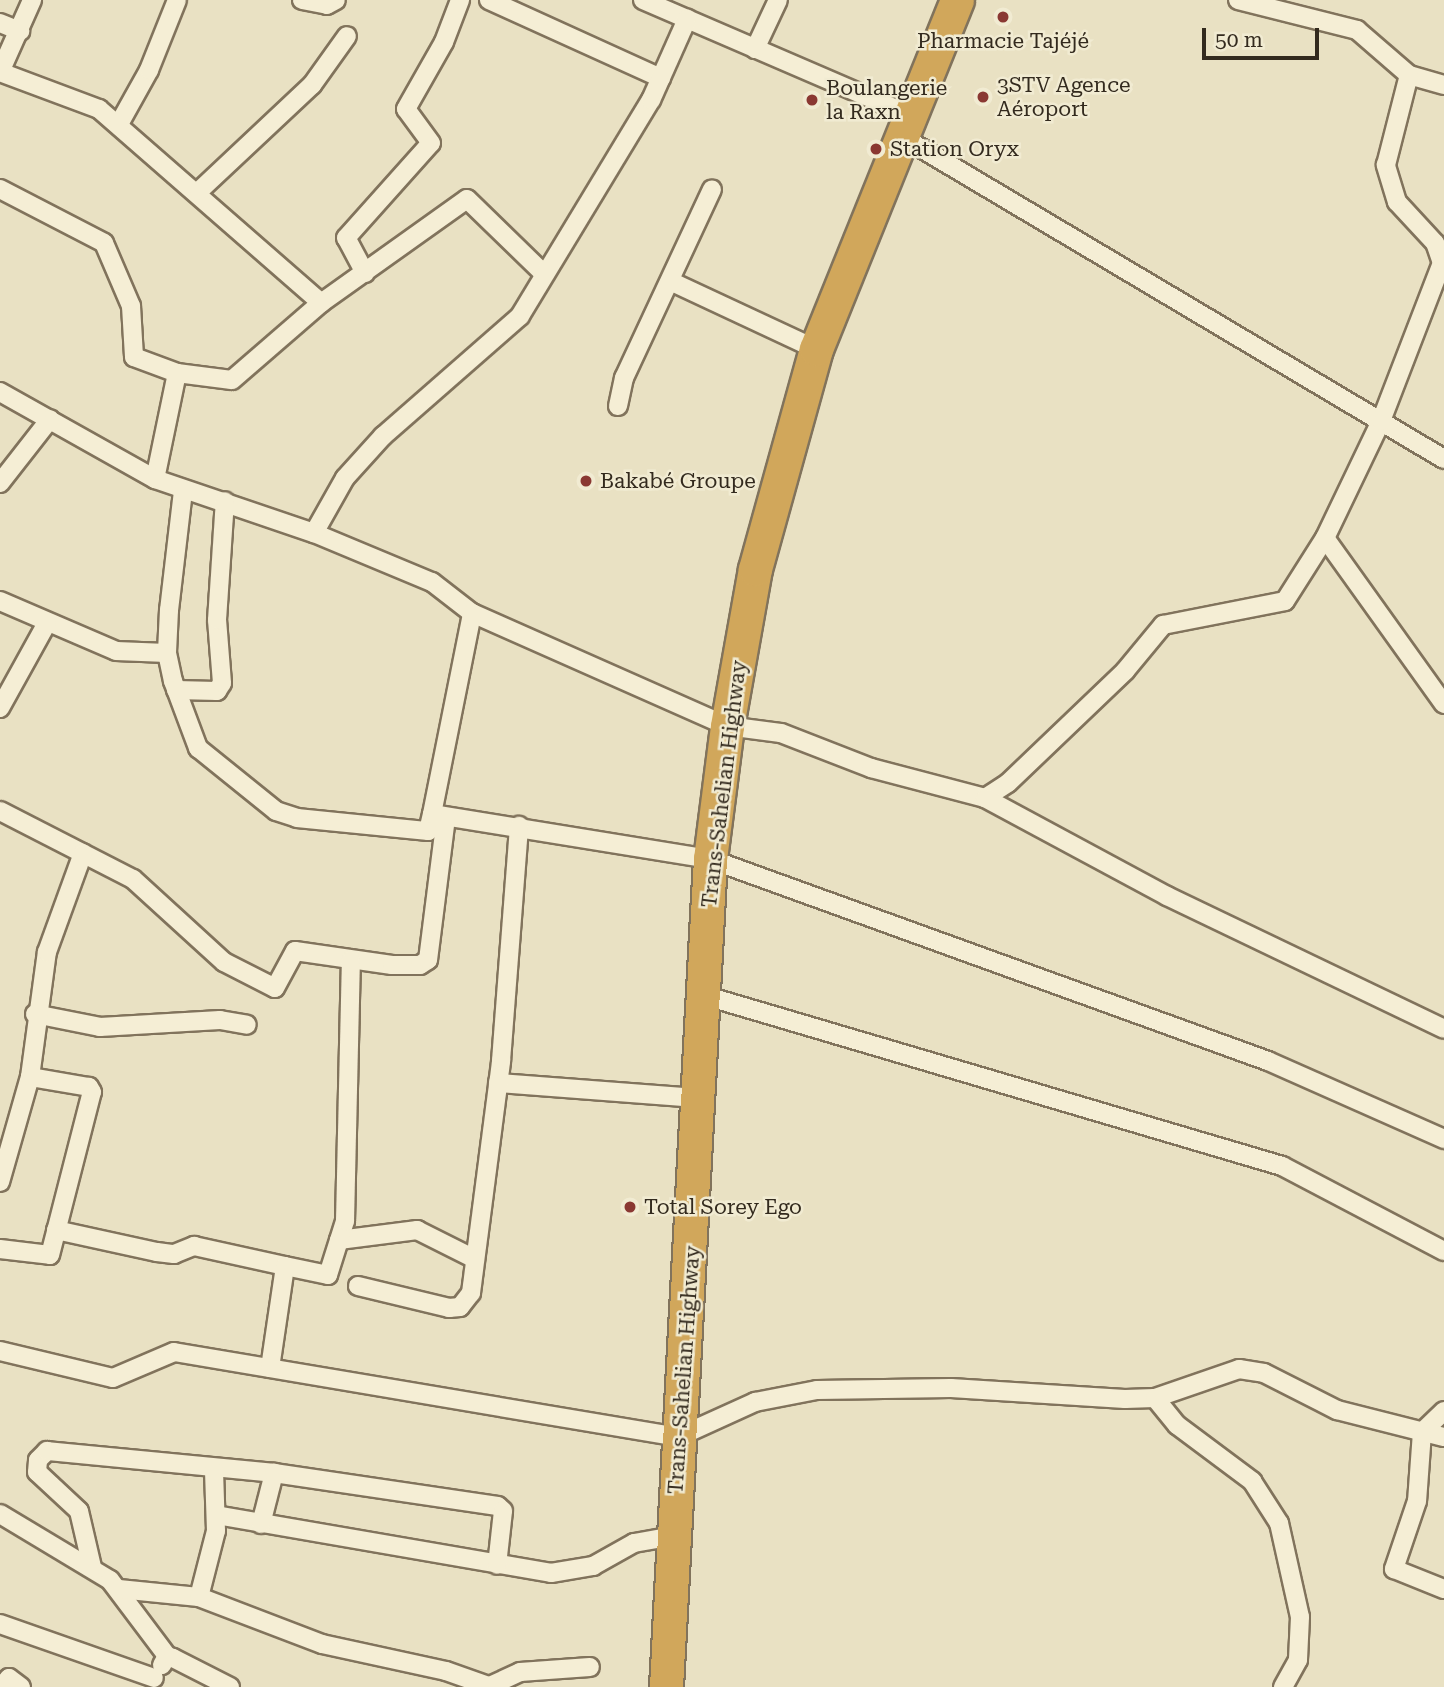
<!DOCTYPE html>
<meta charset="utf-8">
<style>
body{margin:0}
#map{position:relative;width:1444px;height:1687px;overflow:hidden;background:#e9e1c3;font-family:"Roboto Serif",serif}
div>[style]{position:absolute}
.roads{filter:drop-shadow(2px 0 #81735c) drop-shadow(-2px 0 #81735c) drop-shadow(0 2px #81735c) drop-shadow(0 -2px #81735c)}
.street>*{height:18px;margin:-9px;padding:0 9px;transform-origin:9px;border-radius:9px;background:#f5eed5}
.highway>*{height:33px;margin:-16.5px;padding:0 16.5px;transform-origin:16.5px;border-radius:16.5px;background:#d1a75b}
.dots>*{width:19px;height:19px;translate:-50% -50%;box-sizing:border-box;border:4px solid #f1ebd2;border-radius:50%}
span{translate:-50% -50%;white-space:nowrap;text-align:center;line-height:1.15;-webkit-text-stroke:5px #f1ebd2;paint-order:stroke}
.poi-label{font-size:21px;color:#332a1e}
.left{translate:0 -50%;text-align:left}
.street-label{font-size:21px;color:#332a1e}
.scale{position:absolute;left:1202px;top:28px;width:117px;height:32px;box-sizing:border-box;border:4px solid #332a1e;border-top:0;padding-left:9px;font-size:21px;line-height:24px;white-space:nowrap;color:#332a1e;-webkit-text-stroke:5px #f1ebd2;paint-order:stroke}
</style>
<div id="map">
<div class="roads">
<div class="street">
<i style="left:302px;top:0;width:25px;rotate:11deg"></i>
<i style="left:327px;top:5px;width:10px;rotate:-29deg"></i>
<i style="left:489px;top:0;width:189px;rotate:24.4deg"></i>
<i style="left:643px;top:0;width:288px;rotate:23.3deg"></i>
<i style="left:1238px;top:0;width:123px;rotate:14.1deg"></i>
<i style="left:1357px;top:30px;width:69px;rotate:40.9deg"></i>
<i style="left:1409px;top:75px;width:36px;rotate:16deg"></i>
<i style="left:0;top:23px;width:22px;rotate:22deg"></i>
<i style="left:755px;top:49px;width:54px;rotate:-64.9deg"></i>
<i style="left:0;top:72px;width:106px;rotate:20.5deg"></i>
<i style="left:99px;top:109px;width:295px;rotate:41.1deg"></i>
<i style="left:0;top:72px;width:79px;rotate:-66deg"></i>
<i style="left:119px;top:124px;width:62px;rotate:-60.9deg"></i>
<i style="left:149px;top:70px;width:75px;rotate:-68.2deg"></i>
<i style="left:899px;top:135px;width:634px;rotate:30.73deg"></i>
<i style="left:0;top:189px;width:117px;rotate:27.4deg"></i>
<i style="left:104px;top:243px;width:69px;rotate:66.8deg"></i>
<i style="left:131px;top:306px;width:51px;rotate:86.6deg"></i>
<i style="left:134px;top:357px;width:46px;rotate:20.4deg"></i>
<i style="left:177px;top:373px;width:108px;rotate:101.7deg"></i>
<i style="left:199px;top:191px;width:155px;rotate:-43.2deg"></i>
<i style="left:312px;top:85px;width:60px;rotate:-54.5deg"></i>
<i style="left:365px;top:273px;width:40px;rotate:-118deg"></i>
<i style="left:346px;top:238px;width:127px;rotate:-48.2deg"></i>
<i style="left:431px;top:143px;width:42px;rotate:-126.3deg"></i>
<i style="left:406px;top:109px;width:77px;rotate:-60.4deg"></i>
<i style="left:444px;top:42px;width:45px;rotate:-69.1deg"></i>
<i style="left:672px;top:282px;width:159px;rotate:25deg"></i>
<i style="left:177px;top:373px;width:55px;rotate:7.3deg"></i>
<i style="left:232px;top:380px;width:118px;rotate:-40.9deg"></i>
<i style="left:321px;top:303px;width:179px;rotate:-35.5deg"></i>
<i style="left:467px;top:199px;width:106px;rotate:44.2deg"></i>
<i style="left:0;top:392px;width:178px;rotate:29.3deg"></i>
<i style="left:155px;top:479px;width:168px;rotate:18.8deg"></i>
<i style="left:314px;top:533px;width:128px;rotate:22.6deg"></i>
<i style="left:432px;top:582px;width:51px;rotate:37.8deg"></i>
<i style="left:472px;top:613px;width:279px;rotate:23.9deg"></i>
<i style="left:727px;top:726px;width:54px;rotate:7.4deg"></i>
<i style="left:781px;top:733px;width:97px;rotate:21.3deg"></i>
<i style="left:871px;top:768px;width:118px;rotate:14.7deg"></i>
<i style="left:985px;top:798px;width:27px;rotate:-33deg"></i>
<i style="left:1008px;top:783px;width:162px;rotate:-43.7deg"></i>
<i style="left:1125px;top:671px;width:60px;rotate:-50.4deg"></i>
<i style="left:1163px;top:625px;width:124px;rotate:-11.1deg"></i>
<i style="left:1285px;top:601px;width:75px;rotate:-57.6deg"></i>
<i style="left:1325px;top:538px;width:130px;rotate:-64.4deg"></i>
<i style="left:1381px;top:421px;width:169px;rotate:-68.9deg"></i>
<i style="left:1442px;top:263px;width:21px;rotate:-109deg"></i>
<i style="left:1435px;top:243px;width:56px;rotate:-132.8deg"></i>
<i style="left:1397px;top:202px;width:39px;rotate:-107deg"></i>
<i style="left:1386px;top:165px;width:93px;rotate:-75.7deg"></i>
<i style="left:618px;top:406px;width:29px;rotate:-78deg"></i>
<i style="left:624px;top:378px;width:208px;rotate:-65deg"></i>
<i style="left:0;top:483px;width:81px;rotate:-52deg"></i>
<i style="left:183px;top:491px;width:120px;rotate:96.7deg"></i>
<i style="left:169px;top:610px;width:43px;rotate:92.7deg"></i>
<i style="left:167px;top:653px;width:29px;rotate:78deg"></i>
<i style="left:173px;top:681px;width:72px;rotate:69.5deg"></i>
<i style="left:198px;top:748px;width:100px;rotate:38.9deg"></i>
<i style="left:276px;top:811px;width:22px;rotate:18deg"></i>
<i style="left:297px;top:818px;width:132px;rotate:5.7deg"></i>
<i style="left:428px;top:831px;width:17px;rotate:-77deg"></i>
<i style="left:432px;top:814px;width:282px;rotate:9.2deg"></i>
<i style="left:710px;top:859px;width:593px;rotate:19.9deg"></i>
<i style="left:1268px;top:1061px;width:193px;rotate:23.9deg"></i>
<i style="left:314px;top:533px;width:63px;rotate:-60.6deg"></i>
<i style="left:345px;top:478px;width:57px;rotate:-47.9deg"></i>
<i style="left:383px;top:436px;width:182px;rotate:-41.2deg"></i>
<i style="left:520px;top:316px;width:253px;rotate:-58.8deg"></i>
<i style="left:651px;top:100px;width:89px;rotate:-66deg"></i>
<i style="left:1325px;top:538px;width:204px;rotate:54.4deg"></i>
<i style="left:0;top:601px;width:126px;rotate:23.3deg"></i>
<i style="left:116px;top:651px;width:51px;rotate:2.2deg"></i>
<i style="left:176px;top:690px;width:41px;rotate:1.4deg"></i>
<i style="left:217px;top:691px;width:9px;rotate:-58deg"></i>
<i style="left:222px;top:683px;width:63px;rotate:-94.5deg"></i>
<i style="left:217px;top:620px;width:119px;rotate:-86.2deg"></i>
<i style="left:0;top:708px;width:97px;rotate:-61.1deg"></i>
<i style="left:985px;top:798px;width:207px;rotate:28.3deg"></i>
<i style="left:1167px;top:896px;width:307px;rotate:25.6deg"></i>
<i style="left:0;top:811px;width:149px;rotate:27.1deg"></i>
<i style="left:133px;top:879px;width:123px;rotate:42.4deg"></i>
<i style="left:224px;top:962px;width:57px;rotate:27deg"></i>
<i style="left:275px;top:988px;width:42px;rotate:-61.6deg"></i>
<i style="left:295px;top:951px;width:98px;rotate:8.2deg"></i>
<i style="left:392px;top:965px;width:28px"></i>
<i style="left:420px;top:965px;width:9px;rotate:-32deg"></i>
<i style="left:428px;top:960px;width:144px;rotate:-82.8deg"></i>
<i style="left:432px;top:814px;width:205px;rotate:-78.7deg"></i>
<i style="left:703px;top:995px;width:604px;rotate:16.45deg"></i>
<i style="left:1282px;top:1166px;width:183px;rotate:27.7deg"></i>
<i style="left:35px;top:1014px;width:66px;rotate:11.3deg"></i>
<i style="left:100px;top:1027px;width:120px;rotate:-3.3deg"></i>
<i style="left:220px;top:1020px;width:27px;rotate:10deg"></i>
<i style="left:498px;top:1083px;width:200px;rotate:4.3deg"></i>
<i style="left:0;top:1182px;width:109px;rotate:-74.1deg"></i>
<i style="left:30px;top:1077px;width:126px;rotate:-82.3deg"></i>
<i style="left:47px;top:952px;width:105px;rotate:-70deg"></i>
<i style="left:56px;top:1230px;width:103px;rotate:12.3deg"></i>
<i style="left:157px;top:1252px;width:17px;rotate:7deg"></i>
<i style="left:174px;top:1254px;width:22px;rotate:-22deg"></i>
<i style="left:194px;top:1246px;width:93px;rotate:12.4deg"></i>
<i style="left:339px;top:1240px;width:79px;rotate:-7.3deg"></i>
<i style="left:417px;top:1230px;width:63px;rotate:26.6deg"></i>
<i style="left:0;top:1249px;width:50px;rotate:6.8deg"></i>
<i style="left:50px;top:1255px;width:168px;rotate:-75.6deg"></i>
<i style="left:92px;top:1092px;width:6px;rotate:-121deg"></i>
<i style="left:89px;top:1087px;width:60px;rotate:-170.4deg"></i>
<i style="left:358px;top:1286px;width:94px;rotate:13.6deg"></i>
<i style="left:449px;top:1308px;width:11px;rotate:-5deg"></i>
<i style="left:460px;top:1307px;width:18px;rotate:-52deg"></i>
<i style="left:471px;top:1293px;width:234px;rotate:-82.6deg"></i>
<i style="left:501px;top:1061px;width:236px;rotate:-85.6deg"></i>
<i style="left:0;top:1351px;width:116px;rotate:13.4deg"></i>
<i style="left:113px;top:1378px;width:66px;rotate:-23.1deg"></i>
<i style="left:174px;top:1352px;width:511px;rotate:9.57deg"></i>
<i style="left:678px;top:1437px;width:85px;rotate:-24.4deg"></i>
<i style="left:755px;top:1402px;width:63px;rotate:-11deg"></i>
<i style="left:817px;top:1390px;width:134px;rotate:-0.9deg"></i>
<i style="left:951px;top:1388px;width:174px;rotate:3.6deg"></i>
<i style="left:1125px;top:1399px;width:30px;rotate:-2deg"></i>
<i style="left:1155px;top:1398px;width:89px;rotate:-19deg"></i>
<i style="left:1239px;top:1369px;width:25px;rotate:9deg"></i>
<i style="left:1264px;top:1373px;width:82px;rotate:26.9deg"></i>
<i style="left:1337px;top:1410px;width:110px;rotate:14.2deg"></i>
<i style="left:270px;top:1368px;width:103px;rotate:-81.6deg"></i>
<i style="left:285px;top:1266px;width:44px;rotate:11.8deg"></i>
<i style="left:328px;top:1275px;width:57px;rotate:-72.5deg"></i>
<i style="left:345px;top:1221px;width:261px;rotate:-88.7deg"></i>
<i style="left:1155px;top:1398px;width:35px;rotate:51deg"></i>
<i style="left:1177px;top:1425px;width:94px;rotate:36.7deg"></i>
<i style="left:1252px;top:1481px;width:50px;rotate:57.3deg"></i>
<i style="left:1279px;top:1523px;width:96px;rotate:77.4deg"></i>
<i style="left:1300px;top:1617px;width:43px;rotate:92.7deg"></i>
<i style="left:1298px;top:1660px;width:31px;rotate:119deg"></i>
<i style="left:1444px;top:1411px;width:30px;rotate:136deg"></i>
<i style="left:1422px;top:1432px;width:69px;rotate:94.1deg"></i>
<i style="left:1417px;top:1501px;width:72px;rotate:108.7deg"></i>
<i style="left:1394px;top:1569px;width:54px;rotate:21.8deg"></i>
<i style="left:0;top:1514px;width:128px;rotate:31deg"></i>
<i style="left:110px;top:1580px;width:95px;rotate:53.1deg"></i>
<i style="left:216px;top:1515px;width:340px;rotate:9.8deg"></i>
<i style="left:551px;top:1573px;width:43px;rotate:-9.5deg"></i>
<i style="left:593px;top:1566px;width:47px;rotate:-29.3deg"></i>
<i style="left:634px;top:1543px;width:41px;rotate:-9.9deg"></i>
<i style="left:261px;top:1524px;width:53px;rotate:-75.7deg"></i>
<i style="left:92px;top:1567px;width:57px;rotate:-103.1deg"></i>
<i style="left:79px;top:1511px;width:57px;rotate:-137.1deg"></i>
<i style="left:37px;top:1472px;width:12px;rotate:-85deg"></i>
<i style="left:38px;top:1460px;width:13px;rotate:-45deg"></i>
<i style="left:47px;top:1451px;width:228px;rotate:5.5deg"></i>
<i style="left:274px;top:1473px;width:226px;rotate:8.4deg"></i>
<i style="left:498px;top:1506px;width:7px;rotate:45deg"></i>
<i style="left:503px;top:1511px;width:54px;rotate:96.3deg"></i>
<i style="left:119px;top:1589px;width:80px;rotate:5.7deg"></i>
<i style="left:199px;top:1597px;width:68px;rotate:-75.6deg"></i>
<i style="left:216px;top:1531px;width:60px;rotate:-91.9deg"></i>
<i style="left:199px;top:1597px;width:132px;rotate:20.9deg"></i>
<i style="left:322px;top:1644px;width:127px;rotate:12.3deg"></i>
<i style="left:446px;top:1671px;width:48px;rotate:19.6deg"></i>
<i style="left:0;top:1624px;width:163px;rotate:19.3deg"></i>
<i style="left:162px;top:1665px;width:10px;rotate:-61deg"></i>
<i style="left:167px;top:1656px;width:6px;rotate:18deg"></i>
<i style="left:173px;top:1658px;width:64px;rotate:27deg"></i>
<i style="left:490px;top:1686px;width:33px;rotate:-25deg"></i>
<i style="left:520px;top:1672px;width:70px;rotate:-4.1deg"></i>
<i style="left:1px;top:1687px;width:12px;rotate:-48deg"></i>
<i style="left:9px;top:1678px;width:15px;rotate:37deg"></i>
</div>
<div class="highway">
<i style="left:666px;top:1687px;width:829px;rotate:-86.96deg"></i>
<i style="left:710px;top:859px;width:134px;rotate:-82.7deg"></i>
<i style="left:727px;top:726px;width:159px;rotate:-79.9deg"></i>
<i style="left:755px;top:569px;width:228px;rotate:-74.5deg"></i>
<i style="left:816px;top:349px;width:376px;rotate:-68deg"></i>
</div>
</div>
<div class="dots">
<i style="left:1003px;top:17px;background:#8a3832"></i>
<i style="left:983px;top:97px;background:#8a3832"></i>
<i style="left:812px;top:100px;background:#8a3832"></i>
<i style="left:876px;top:149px;background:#8a3832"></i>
<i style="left:586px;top:481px;background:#8a3832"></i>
<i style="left:630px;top:1207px;background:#8a3832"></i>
</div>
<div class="poi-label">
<span style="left:1003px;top:41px">Pharmacie Tajéjé</span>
<span class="left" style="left:997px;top:97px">3STV Agence<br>Aéroport</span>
<span class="left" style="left:826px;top:100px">Boulangerie<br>la Raxn</span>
<span class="left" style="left:890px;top:149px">Station Oryx</span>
<span class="left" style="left:600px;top:481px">Bakabé Groupe</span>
<span class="left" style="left:644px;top:1207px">Total Sorey Ego</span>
</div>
<div class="street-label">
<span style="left:724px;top:784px;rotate:-83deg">Trans-Sahelian Highway</span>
<span style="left:684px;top:1370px;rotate:-86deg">Trans-Sahelian Highway</span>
</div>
<div class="scale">50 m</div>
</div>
